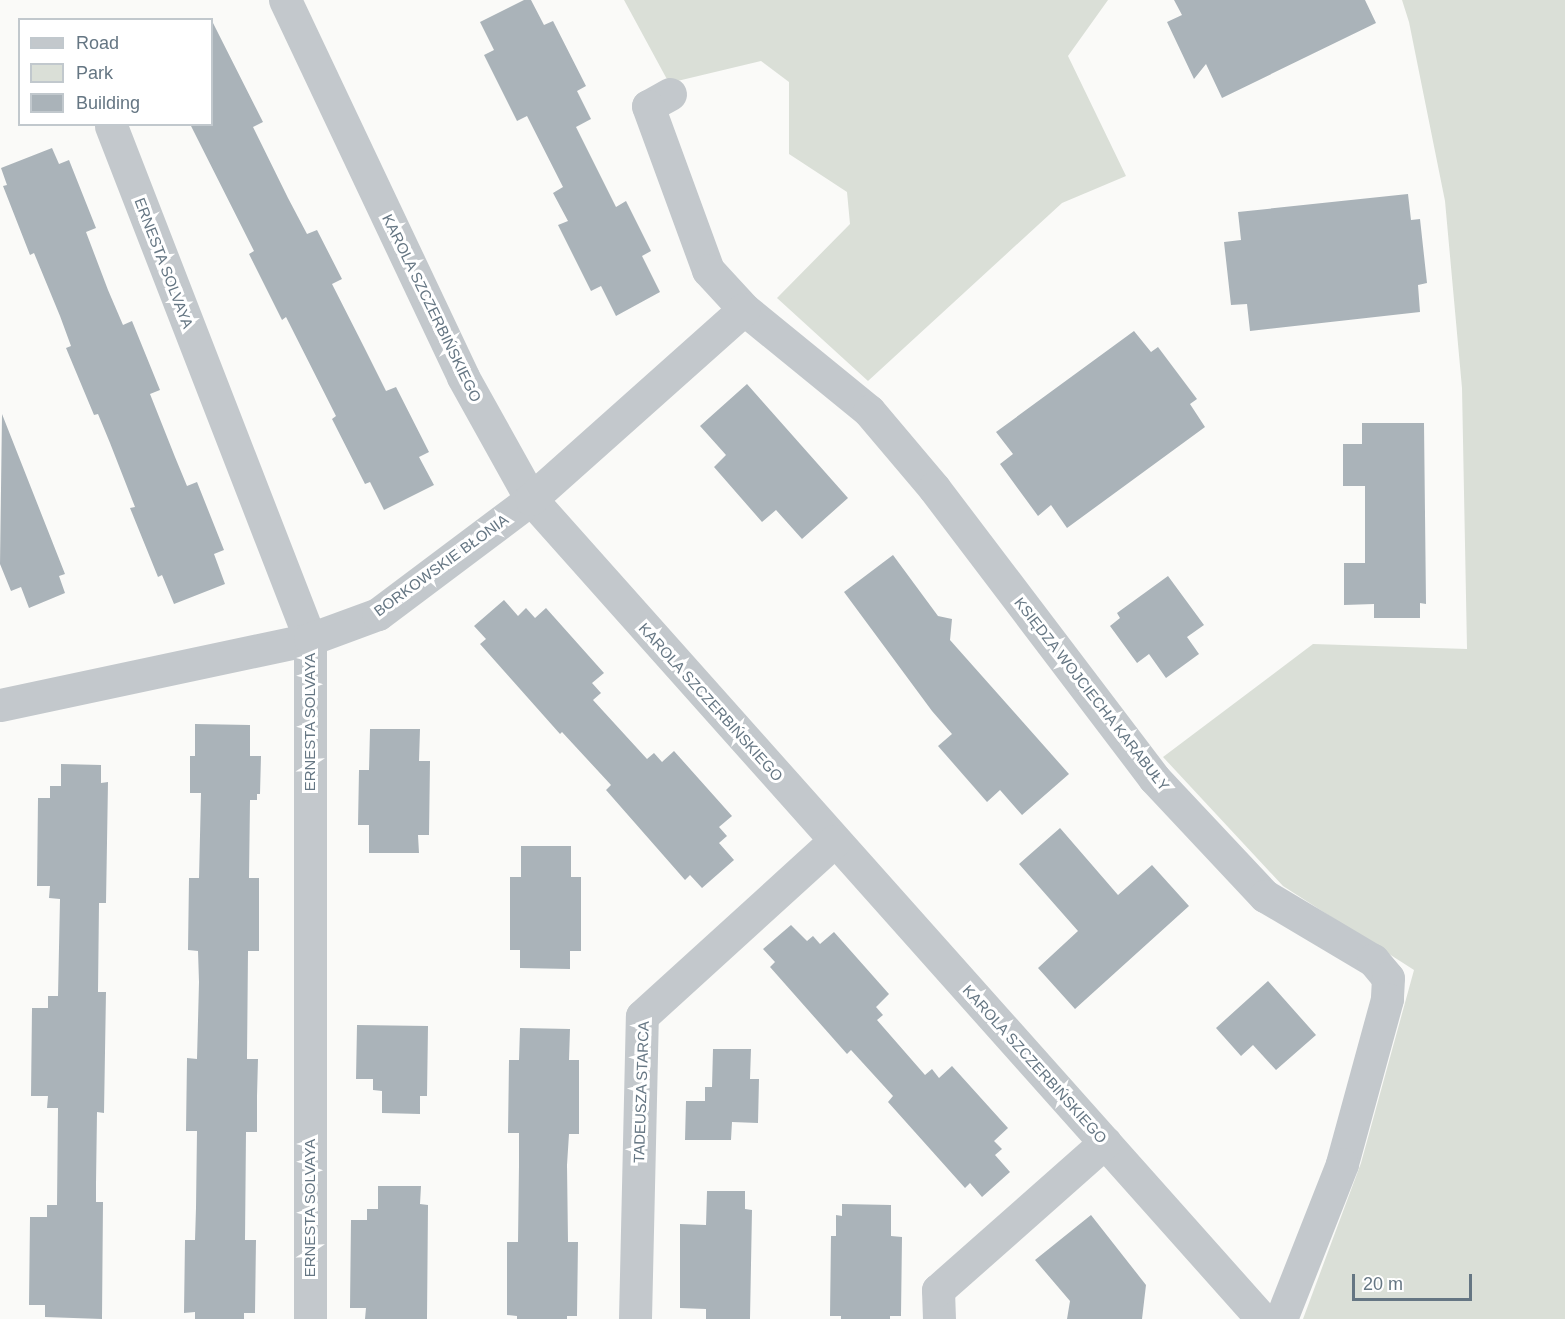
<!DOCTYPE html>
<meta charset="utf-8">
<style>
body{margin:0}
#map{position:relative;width:1565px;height:1319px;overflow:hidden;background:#fafaf8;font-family:Arial,sans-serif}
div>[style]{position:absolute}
.green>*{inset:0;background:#dadfd7}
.building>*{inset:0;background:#aab3b9}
.minor>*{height:33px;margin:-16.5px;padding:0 16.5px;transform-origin:16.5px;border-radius:16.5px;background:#c3c8cc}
span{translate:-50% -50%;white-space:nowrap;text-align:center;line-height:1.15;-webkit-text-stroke:6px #fff;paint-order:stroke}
.street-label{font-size:15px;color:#657683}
.legend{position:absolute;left:18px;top:18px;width:195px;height:108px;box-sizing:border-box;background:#fff;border:2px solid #c1c8cd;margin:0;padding:8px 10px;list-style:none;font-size:18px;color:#657683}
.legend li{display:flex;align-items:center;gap:12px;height:30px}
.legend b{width:30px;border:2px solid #c1c8cd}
.scale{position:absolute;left:1352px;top:1274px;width:120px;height:27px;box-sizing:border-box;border:3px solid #657683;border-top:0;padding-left:8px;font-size:18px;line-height:21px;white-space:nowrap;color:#657683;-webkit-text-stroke:4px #fff;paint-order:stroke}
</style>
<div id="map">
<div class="green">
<i style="clip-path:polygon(624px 0,1108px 0,1068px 56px,1126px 176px,1062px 203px,868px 381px,777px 298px,850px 224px,847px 192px,789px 154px,789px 82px,761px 61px,669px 83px)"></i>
<i style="clip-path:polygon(1402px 0,1565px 0,1565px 1319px,1303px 1319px,1361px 1163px,1414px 970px,1283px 886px,1163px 757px,1313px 644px,1467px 649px,1462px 388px,1445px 201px,1409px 22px)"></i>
</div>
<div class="building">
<i style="clip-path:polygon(524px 0,531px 0,544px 25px,553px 21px,586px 86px,577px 91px,591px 119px,576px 127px,616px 207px,626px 201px,651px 251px,642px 256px,660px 292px,616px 316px,601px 286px,591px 291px,558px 225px,568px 221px,553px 193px,563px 187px,527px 116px,517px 121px,484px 55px,494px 50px,480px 22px)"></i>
<i style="clip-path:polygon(1174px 0,1365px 0,1376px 23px,1222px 98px,1206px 64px,1194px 79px,1167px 22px,1182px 15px)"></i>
<i style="clip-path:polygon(212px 21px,263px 122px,253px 127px,288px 198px,307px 234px,317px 230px,342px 279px,332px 284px,364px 347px,386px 391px,396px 387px,429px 452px,419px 457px,434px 485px,384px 510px,370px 482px,365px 484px,332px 419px,336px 416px,286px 317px,282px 320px,249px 254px,254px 251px,190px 124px,212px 124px)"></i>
<i style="clip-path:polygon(52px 148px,59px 164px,69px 160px,96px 228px,86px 232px,108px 290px,123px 325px,132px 321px,160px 390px,150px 394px,175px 457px,187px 486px,197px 482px,224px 550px,214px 554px,225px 584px,174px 604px,162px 575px,158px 577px,130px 508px,135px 507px,110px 443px,98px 414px,94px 415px,66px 348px,71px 346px,60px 316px,34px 253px,30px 255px,3px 186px,7px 185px,1px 168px)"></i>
<i style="clip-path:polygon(1408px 194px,1411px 220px,1420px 219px,1427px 283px,1418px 285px,1420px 312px,1250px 331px,1247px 304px,1231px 305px,1224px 242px,1241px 240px,1238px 212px)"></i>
<i style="clip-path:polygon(1134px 331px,1151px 352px,1158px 347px,1197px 399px,1190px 404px,1205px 427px,1067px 528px,1051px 505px,1038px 516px,1000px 464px,1013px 454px,996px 432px)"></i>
<i style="clip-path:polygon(747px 384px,848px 498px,802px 539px,776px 510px,762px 522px,714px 467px,726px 455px,700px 426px)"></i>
<i style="clip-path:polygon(2px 414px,65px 574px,59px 576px,65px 593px,29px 608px,21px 587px,11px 591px,0 564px)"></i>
<i style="clip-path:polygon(1362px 423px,1424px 423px,1426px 604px,1420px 603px,1420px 618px,1374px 618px,1374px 604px,1344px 605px,1344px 563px,1365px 563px,1365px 486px,1343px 486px,1343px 444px,1362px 444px)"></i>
<i style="clip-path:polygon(893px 555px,938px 616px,952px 619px,950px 640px,1069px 774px,1022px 815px,1000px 790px,987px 802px,938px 746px,952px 734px,932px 711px,844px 592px)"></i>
<i style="clip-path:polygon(1168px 576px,1204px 625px,1187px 637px,1199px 654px,1166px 678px,1149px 654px,1137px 663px,1110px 626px,1120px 618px,1117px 613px)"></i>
<i style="clip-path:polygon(504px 600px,518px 616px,526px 608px,535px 618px,546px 608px,604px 673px,592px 683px,601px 693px,593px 700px,647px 759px,654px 753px,662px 762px,674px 751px,732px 816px,719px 827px,727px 836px,719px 843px,734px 860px,702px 888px,690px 875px,685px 880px,606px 790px,611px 785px,562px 732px,560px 734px,480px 644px,486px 639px,474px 626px)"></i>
<i style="clip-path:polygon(195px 724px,250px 725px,250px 756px,261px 756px,260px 794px,257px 794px,257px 800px,250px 800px,249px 878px,259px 878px,259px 951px,248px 951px,247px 1059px,258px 1059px,257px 1096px,257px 1132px,246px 1132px,245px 1240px,256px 1240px,255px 1313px,244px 1313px,244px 1319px,195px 1319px,195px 1312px,184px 1313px,185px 1240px,195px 1240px,196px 1208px,197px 1131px,186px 1131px,187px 1058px,197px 1059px,199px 982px,198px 951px,188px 950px,189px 878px,199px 878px,201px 793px,190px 793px,190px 756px,195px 756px)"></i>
<i style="clip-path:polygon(370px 729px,420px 729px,419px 761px,430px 761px,429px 835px,418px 835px,419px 853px,369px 853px,369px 825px,358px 825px,359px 770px,369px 770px)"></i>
<i style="clip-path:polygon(61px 764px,101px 765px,101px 783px,108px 782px,106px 903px,99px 903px,98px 992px,106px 992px,104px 1113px,97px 1112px,96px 1184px,96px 1202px,103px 1202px,102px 1319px,45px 1317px,45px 1305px,29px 1305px,30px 1217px,47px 1217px,47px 1205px,57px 1205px,58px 1108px,47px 1108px,48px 1096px,31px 1096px,32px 1008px,48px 1008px,48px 996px,58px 996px,60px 899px,49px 898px,50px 886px,37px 886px,38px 798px,50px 798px,50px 786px,61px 786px)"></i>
<i style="clip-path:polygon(1060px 828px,1118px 895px,1152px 865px,1189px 906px,1075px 1009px,1038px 968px,1078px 931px,1019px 864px)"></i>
<i style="clip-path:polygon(521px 846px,571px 846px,571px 877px,581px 877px,581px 951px,570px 951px,570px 969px,520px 968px,520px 950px,510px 950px,510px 877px,521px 877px)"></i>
<i style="clip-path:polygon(791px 925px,807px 941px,813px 936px,820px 944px,834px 932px,889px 994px,876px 1007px,883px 1015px,877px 1020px,925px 1075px,932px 1069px,939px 1078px,952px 1066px,1008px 1128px,994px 1141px,1002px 1149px,995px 1155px,1010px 1172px,982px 1197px,970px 1183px,965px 1188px,888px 1102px,893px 1096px,851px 1050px,847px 1054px,770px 967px,775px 962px,763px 949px)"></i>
<i style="clip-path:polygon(1268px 981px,1316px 1035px,1276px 1070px,1253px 1045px,1241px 1056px,1216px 1028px)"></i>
<i style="clip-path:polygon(357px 1025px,428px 1026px,427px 1096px,420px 1096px,420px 1114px,382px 1113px,382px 1091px,373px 1090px,373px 1079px,356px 1079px)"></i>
<i style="clip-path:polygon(520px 1028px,570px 1029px,569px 1060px,579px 1060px,579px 1134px,569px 1134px,567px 1165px,568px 1242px,578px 1242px,577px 1316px,567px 1316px,567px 1319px,517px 1319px,517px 1316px,507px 1315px,507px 1242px,518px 1242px,519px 1165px,519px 1133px,508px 1133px,509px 1060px,519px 1060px)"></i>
<i style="clip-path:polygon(713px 1049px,751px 1049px,750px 1079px,759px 1079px,758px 1123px,732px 1122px,731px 1140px,685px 1140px,686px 1101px,705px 1101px,705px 1087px,712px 1087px)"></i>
<i style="clip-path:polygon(378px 1186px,421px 1186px,420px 1204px,428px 1205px,427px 1319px,365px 1319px,366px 1308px,350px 1308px,351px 1220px,367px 1220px,367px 1209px,378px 1209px)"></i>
<i style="clip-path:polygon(707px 1191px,745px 1191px,745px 1209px,752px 1210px,750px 1319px,706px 1319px,706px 1309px,680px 1308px,680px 1224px,706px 1225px)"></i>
<i style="clip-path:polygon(842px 1204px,891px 1205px,891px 1236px,902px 1237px,901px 1316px,890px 1316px,890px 1319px,841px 1319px,841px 1316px,830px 1316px,831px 1236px,836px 1236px,836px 1215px,842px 1216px)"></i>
<i style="clip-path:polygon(1091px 1215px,1146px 1285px,1142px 1319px,1067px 1319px,1070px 1301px,1035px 1260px)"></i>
</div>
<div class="minor">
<i style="left:285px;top:0;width:417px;rotate:64.7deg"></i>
<i style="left:463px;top:377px;width:140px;rotate:60.9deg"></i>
<i style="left:531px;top:499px;width:1099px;rotate:48.28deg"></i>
<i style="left:670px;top:94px;width:25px;rotate:151deg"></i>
<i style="left:648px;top:106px;width:175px;rotate:69.9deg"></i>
<i style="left:708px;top:270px;width:53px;rotate:47.3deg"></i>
<i style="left:744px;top:309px;width:161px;rotate:39.2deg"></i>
<i style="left:869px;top:411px;width:101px;rotate:49.8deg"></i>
<i style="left:934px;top:488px;width:364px;rotate:52.8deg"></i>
<i style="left:1154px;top:778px;width:162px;rotate:46.8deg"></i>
<i style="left:1265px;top:896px;width:126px;rotate:30.7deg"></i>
<i style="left:1373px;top:960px;width:23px;rotate:50deg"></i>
<i style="left:1388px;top:978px;width:21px;rotate:93deg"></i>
<i style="left:1387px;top:999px;width:171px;rotate:105.3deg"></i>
<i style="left:1342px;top:1164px;width:167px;rotate:111.5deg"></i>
<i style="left:111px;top:126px;width:550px;rotate:68.8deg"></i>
<i style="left:310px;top:639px;width:680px;rotate:90deg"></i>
<i style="left:0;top:705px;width:317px;rotate:-12deg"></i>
<i style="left:310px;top:639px;width:72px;rotate:-20.2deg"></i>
<i style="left:378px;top:614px;width:191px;rotate:-36.9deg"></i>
<i style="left:531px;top:499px;width:285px;rotate:-41.7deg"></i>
<i style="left:635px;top:1319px;width:303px;rotate:-88.7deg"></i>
<i style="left:642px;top:1016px;width:260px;rotate:-42.3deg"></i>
<i style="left:939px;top:1319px;width:29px;rotate:-92deg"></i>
<i style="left:938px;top:1290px;width:223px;rotate:-41.5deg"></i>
</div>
<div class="street-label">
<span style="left:164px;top:263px;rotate:69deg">ERNESTA SOLVAYA</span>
<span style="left:432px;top:308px;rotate:64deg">KAROLA SZCZERBIŃSKIEGO</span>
<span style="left:441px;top:565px;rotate:-36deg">BORKOWSKIE BŁONIA</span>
<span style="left:1092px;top:694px;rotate:52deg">KSIĘDZA WOJCIECHA KARABUŁY</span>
<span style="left:711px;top:702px;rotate:48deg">KAROLA SZCZERBIŃSKIEGO</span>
<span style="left:310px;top:722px;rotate:-90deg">ERNESTA SOLVAYA</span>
<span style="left:1035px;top:1064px;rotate:48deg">KAROLA SZCZERBIŃSKIEGO</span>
<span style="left:641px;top:1092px;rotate:-88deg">TADEUSZA STARCA</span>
<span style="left:310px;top:1208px;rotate:-90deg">ERNESTA SOLVAYA</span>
</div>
<ul class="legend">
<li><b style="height:8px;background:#c3c8cc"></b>Road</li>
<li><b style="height:16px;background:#dadfd7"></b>Park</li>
<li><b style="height:16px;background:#aab3b9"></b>Building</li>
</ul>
<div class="scale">20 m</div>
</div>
